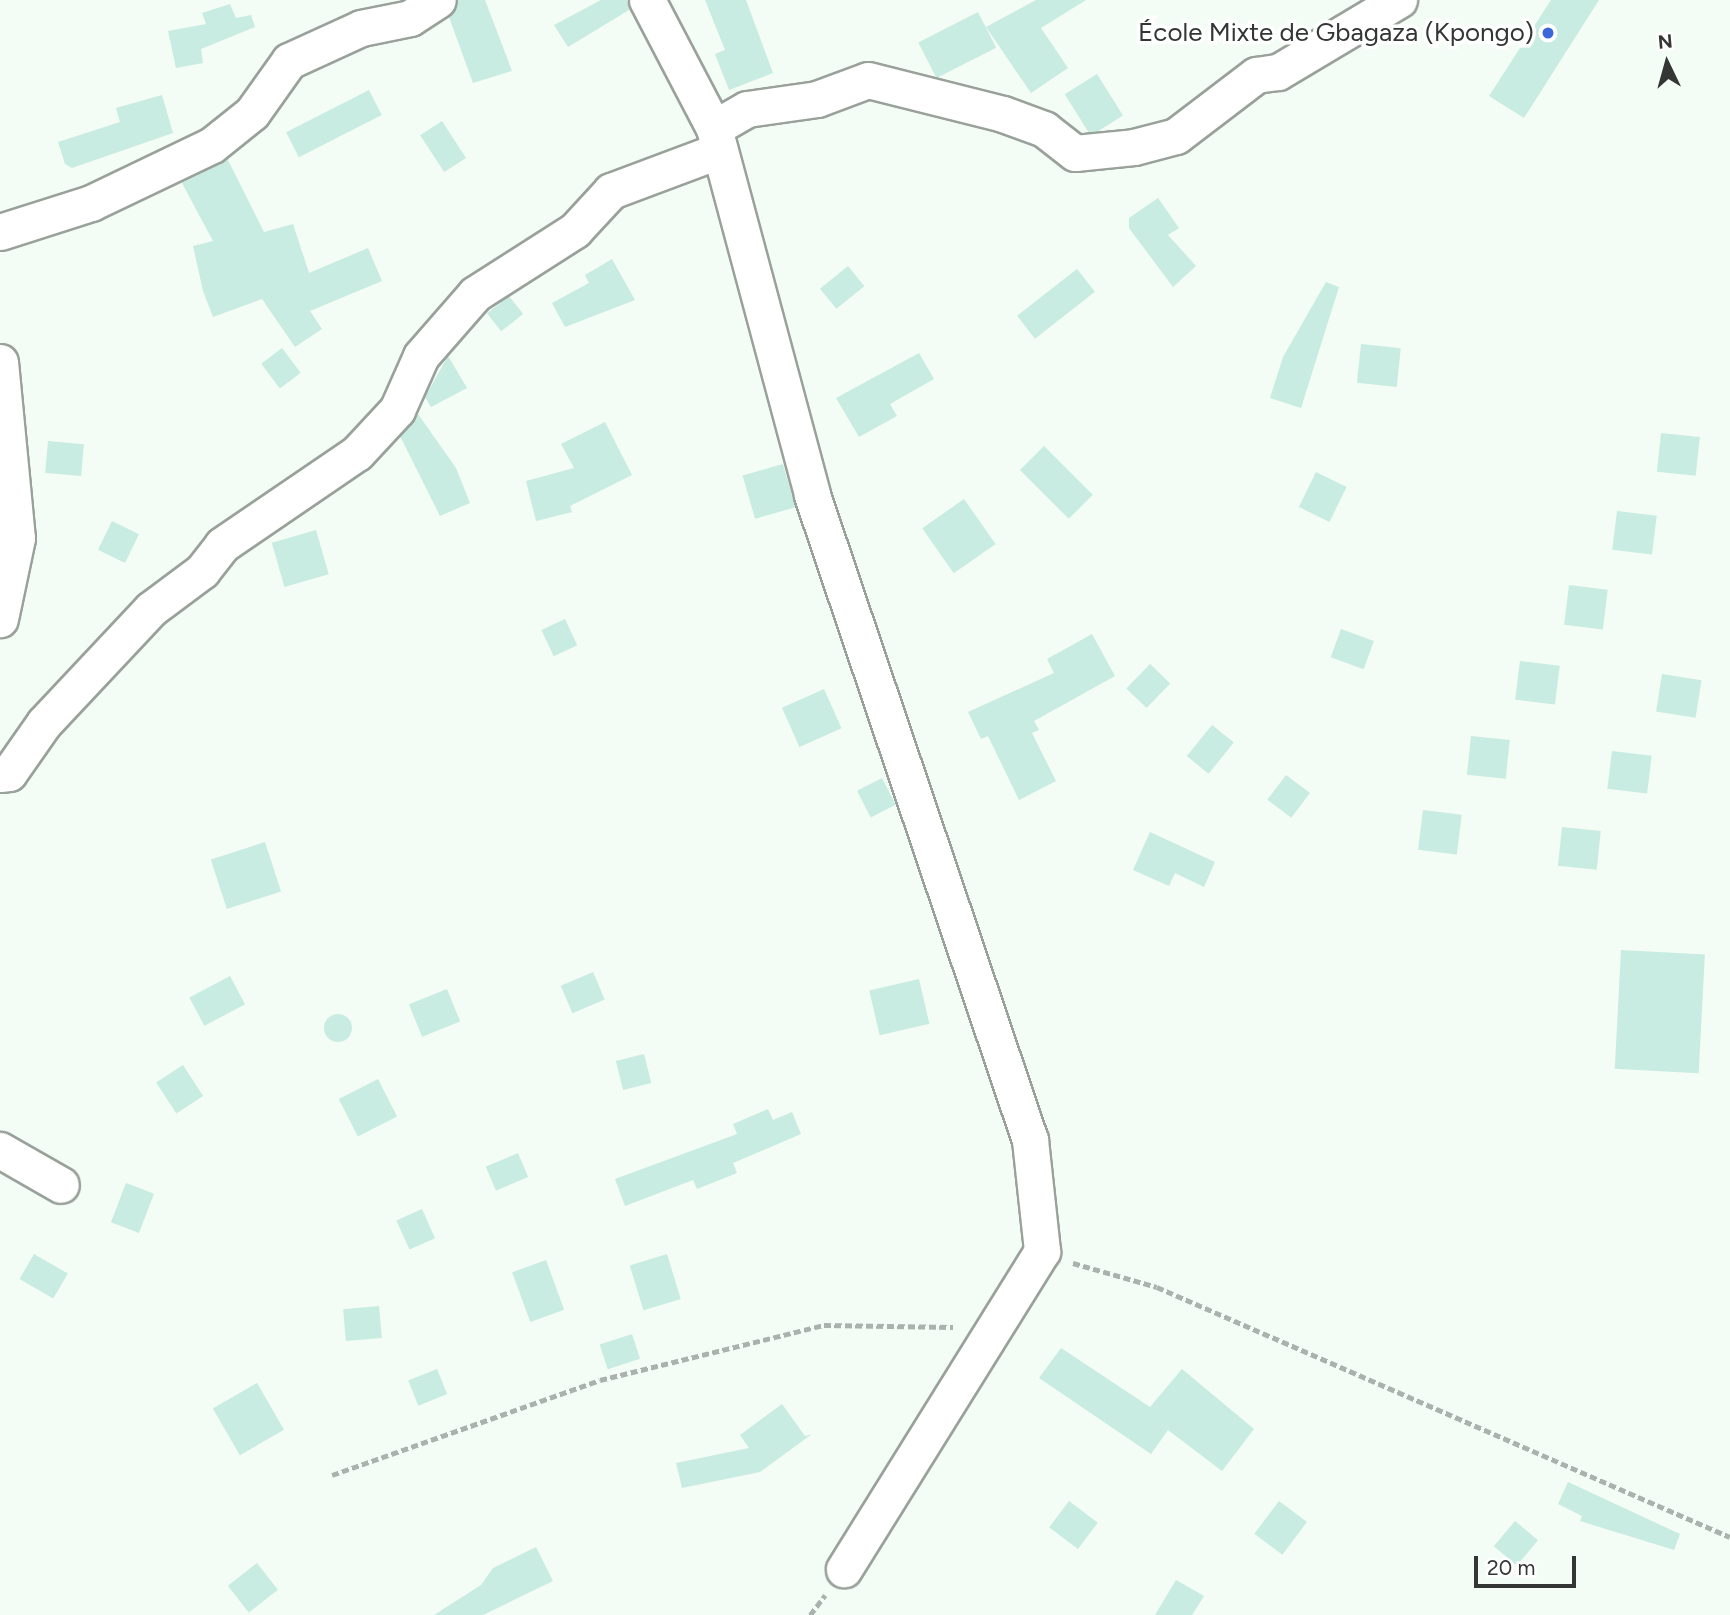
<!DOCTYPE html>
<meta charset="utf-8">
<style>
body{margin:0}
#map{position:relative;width:1730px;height:1615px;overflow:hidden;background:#f3fcf5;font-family:Figtree,sans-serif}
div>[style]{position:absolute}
.building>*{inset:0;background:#c8ece1;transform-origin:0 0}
.round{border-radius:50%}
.path>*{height:4.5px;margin-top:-2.25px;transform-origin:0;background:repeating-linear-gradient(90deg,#abb2ad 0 7px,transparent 0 10.5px)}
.roads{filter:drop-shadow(2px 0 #99a19a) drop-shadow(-2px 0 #99a19a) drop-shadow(0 2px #99a19a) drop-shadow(0 -2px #99a19a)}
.street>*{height:35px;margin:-17.5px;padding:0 17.5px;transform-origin:17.5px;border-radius:17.5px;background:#fff}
.dots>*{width:19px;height:19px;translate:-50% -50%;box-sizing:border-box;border:4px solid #fff;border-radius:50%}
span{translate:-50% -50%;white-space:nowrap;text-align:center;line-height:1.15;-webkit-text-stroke:7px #fff;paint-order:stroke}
.poi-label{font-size:26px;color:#333634}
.right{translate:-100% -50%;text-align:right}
.north{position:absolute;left:1632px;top:28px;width:70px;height:70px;-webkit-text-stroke:5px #fff;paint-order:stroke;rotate:355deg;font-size:19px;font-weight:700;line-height:28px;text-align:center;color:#333634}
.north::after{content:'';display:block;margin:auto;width:24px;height:32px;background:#333634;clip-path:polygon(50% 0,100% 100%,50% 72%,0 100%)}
.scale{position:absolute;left:1474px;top:1556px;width:102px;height:32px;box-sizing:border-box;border:4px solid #333634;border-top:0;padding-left:9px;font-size:21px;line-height:24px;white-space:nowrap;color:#333634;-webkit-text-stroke:5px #fff;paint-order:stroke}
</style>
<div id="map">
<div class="building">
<i style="clip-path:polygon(458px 0,485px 0,512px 71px,473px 83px,449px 17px)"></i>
<i style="clip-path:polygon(601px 0,627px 0,629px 10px,568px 47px,554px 25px)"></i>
<i style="clip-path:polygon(705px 0,746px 0,773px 73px,729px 90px,715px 54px,725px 50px)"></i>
<i style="clip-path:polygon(1036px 0,1086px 0,1041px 28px,1068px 68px,1031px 93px,986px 27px)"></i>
<i style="clip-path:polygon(1551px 0,1599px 0,1524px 118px,1489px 96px)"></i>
<i style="clip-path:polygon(230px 4px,236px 18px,251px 15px,255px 27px,201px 49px,203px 63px,176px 68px,168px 31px,206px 24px,202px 13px)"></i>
<i style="left:978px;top:12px;width:40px;height:67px;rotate:63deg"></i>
<i style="left:1097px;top:74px;width:49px;height:38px;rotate:58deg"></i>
<i style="left:369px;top:90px;width:28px;height:93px;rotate:63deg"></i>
<i style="clip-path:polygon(162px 95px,173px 133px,72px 168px,65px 164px,58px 142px,120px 122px,116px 108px)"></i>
<i style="left:442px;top:121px;width:44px;height:26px;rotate:57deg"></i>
<i style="clip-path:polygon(228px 160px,264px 232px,293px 224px,309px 273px,368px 248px,382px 281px,310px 311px,322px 329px,295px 347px,262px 299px,213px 317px,203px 291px,193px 246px,213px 241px,182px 183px)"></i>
<i style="clip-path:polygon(1158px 198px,1179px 228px,1168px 235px,1196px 266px,1173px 287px,1129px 228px,1129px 218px)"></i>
<i style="clip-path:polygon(612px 259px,635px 300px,565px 327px,552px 303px,589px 283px,585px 275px)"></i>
<i style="left:848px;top:266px;width:26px;height:36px;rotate:51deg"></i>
<i style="left:1077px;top:269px;width:29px;height:76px;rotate:52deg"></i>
<i style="clip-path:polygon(1326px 282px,1339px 287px,1301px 408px,1270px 398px,1283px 357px)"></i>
<i style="left:509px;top:296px;width:23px;height:28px;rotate:52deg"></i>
<i style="left:1361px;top:344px;width:40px;height:39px;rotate:6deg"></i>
<i style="left:282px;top:348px;width:31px;height:26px;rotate:53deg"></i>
<i style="clip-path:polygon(919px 353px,934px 379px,890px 404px,897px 416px,859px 437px,836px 398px)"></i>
<i style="clip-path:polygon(448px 356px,467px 388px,431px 407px,425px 397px)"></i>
<i style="clip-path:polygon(418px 414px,456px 468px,470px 503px,440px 516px,400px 436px)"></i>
<i style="clip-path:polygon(605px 422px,632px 475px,570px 506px,572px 512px,536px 521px,526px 481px,574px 468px,561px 444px)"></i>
<i style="left:1661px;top:433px;width:39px;height:39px;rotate:6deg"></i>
<i style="left:48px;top:441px;width:36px;height:32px;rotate:5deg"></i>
<i style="left:1044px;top:446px;width:69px;height:34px;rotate:45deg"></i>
<i style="left:783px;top:464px;width:45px;height:42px;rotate:74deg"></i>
<i style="left:1316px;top:472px;width:34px;height:39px;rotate:26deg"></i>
<i style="left:964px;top:499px;width:55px;height:51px;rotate:55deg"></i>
<i style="left:1617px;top:511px;width:40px;height:39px;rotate:7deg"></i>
<i style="left:112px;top:521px;width:30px;height:32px;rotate:26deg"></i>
<i style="left:316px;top:530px;width:46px;height:46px;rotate:74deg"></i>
<i style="left:1569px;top:585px;width:39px;height:40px;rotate:7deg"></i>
<i style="left:565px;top:619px;width:29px;height:26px;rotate:65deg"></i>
<i style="left:1341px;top:629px;width:35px;height:30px;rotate:20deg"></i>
<i style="clip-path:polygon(1092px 634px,1115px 676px,1034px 721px,1039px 730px,1032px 733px,1056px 781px,1019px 800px,988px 736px,981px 739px,968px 712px,1054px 673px,1047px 659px)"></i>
<i style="left:1520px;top:661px;width:40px;height:39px;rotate:7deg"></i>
<i style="left:1150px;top:664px;width:28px;height:34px;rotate:44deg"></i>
<i style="left:1662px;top:674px;width:40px;height:38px;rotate:9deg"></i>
<i style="left:824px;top:689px;width:43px;height:46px;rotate:66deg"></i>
<i style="left:1212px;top:725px;width:28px;height:40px;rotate:39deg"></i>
<i style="left:1471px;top:736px;width:39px;height:39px;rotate:6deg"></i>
<i style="left:1612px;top:751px;width:40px;height:38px;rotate:7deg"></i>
<i style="left:1286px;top:775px;width:30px;height:31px;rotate:37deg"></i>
<i style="left:882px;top:778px;width:30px;height:28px;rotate:63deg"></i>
<i style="left:1423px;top:810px;width:39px;height:40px;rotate:7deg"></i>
<i style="left:1562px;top:827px;width:39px;height:39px;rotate:6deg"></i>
<i style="clip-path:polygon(1150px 832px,1215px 862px,1204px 887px,1175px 873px,1169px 886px,1133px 870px)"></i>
<i style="left:265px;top:842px;width:52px;height:57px;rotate:72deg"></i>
<i style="left:1621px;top:950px;width:84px;height:119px;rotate:3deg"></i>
<i style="left:593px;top:972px;width:30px;height:35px;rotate:67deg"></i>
<i style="left:230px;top:976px;width:32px;height:46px;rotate:62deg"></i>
<i style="left:919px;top:979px;width:46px;height:51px;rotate:77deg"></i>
<i style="left:447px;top:989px;width:35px;height:41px;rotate:68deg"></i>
<i class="round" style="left:324px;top:1014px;width:28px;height:28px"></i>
<i style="left:644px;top:1054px;width:30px;height:29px;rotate:76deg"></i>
<i style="left:183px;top:1065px;width:37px;height:32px;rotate:57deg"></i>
<i style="left:378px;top:1079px;width:42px;height:44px;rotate:63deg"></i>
<i style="clip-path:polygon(768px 1109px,773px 1120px,792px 1112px,801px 1134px,733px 1163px,737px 1173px,697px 1189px,693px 1180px,625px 1206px,615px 1179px,737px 1134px,733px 1124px)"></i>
<i style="left:518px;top:1153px;width:26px;height:35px;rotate:67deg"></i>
<i style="left:126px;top:1183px;width:30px;height:42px;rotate:21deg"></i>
<i style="left:422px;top:1209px;width:32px;height:28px;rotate:66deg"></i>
<i style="left:34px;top:1254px;width:39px;height:29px;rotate:30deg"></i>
<i style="left:667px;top:1254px;width:47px;height:39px;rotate:73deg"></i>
<i style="left:546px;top:1260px;width:53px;height:36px;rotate:70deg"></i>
<i style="left:379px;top:1306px;width:32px;height:36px;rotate:85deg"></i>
<i style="left:632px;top:1334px;width:26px;height:34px;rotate:72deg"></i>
<i style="clip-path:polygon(1061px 1348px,1150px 1407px,1182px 1369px,1254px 1429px,1222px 1471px,1168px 1430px,1151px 1454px,1039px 1378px)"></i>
<i style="left:437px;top:1369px;width:27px;height:31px;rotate:68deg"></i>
<i style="left:257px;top:1383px;width:54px;height:51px;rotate:60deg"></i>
<i style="clip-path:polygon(782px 1404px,805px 1436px,812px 1434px,760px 1472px,682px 1488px,676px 1463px,749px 1448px,740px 1435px)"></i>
<i style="clip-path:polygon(1568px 1482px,1680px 1534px,1674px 1550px,1580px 1521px,1582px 1516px,1558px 1504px)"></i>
<i style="left:1069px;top:1501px;width:36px;height:33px;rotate:37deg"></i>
<i style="left:1279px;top:1501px;width:35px;height:41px;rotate:37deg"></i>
<i style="left:1515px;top:1521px;width:30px;height:33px;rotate:40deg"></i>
<i style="clip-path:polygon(536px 1547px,553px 1581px,483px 1615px,434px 1615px,481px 1585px,493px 1568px)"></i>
<i style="left:257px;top:1563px;width:34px;height:37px;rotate:52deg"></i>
<i style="clip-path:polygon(1176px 1580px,1204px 1596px,1192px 1615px,1155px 1615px)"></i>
</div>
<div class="path">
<i style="left:1073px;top:1263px;width:87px;rotate:15.9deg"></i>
<i style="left:1157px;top:1287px;width:625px;rotate:23.57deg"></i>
<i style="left:332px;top:1475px;width:284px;rotate:-19.5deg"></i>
<i style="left:600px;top:1380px;width:231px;rotate:-13.8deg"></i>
<i style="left:824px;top:1325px;width:129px;rotate:0.9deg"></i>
<i style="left:810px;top:1615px;width:25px;rotate:-53deg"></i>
</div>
<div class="roads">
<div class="street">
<i style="left:647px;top:0;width:144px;rotate:62.4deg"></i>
<i style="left:714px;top:128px;width:380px;rotate:75deg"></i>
<i style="left:812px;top:495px;width:681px;rotate:71.33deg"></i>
<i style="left:1030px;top:1140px;width:112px;rotate:83.8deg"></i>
<i style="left:1042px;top:1251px;width:375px;rotate:121.9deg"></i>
<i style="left:714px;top:128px;width:38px;rotate:-30deg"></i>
<i style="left:747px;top:109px;width:71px;rotate:-8.1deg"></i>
<i style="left:817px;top:99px;width:54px;rotate:-20.4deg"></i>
<i style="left:868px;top:80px;width:139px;rotate:14.1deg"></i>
<i style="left:1003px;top:114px;width:44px;rotate:20.1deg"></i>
<i style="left:1044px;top:129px;width:39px;rotate:38deg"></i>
<i style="left:1075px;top:153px;width:59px;rotate:-5.8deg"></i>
<i style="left:1134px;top:147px;width:43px;rotate:-14.7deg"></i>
<i style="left:1176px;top:136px;width:101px;rotate:-37.3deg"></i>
<i style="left:1256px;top:75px;width:22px;rotate:-8deg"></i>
<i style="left:1278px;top:72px;width:141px;rotate:-30.8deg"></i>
<i style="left:0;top:232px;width:96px;rotate:-17.7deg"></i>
<i style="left:91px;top:203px;width:134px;rotate:-25.6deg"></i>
<i style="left:212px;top:145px;width:51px;rotate:-38.7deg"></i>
<i style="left:252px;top:113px;width:64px;rotate:-54.6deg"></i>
<i style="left:289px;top:61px;width:79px;rotate:-24.6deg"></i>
<i style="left:361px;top:28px;width:50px;rotate:-11.5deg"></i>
<i style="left:410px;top:18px;width:33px;rotate:-33deg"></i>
<i style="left:0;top:362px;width:177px;rotate:84.5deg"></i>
<i style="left:17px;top:538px;width:83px;rotate:101.9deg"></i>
<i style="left:0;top:774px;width:9px;rotate:-6deg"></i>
<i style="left:9px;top:773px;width:61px;rotate:-55deg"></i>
<i style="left:44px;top:723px;width:156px;rotate:-46.8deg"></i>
<i style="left:151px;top:609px;width:64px;rotate:-36.7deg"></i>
<i style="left:202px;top:571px;width:33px;rotate:-52deg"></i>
<i style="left:222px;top:545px;width:163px;rotate:-34.3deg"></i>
<i style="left:357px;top:453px;width:59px;rotate:-47.1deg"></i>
<i style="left:397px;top:410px;width:59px;rotate:-66deg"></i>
<i style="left:421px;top:356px;width:82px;rotate:-48.9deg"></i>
<i style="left:475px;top:294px;width:119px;rotate:-32.6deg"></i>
<i style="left:575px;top:230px;width:53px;rotate:-47.3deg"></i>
<i style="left:611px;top:191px;width:114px;rotate:-20.5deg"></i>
<i style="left:0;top:1150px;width:70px;rotate:29.8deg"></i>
</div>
</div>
<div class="dots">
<i style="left:1548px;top:33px;background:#3a68d9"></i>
</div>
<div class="poi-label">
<span class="right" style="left:1534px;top:33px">École Mixte de Gbagaza (Kpongo)</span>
</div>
<div class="north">N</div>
<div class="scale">20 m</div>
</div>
